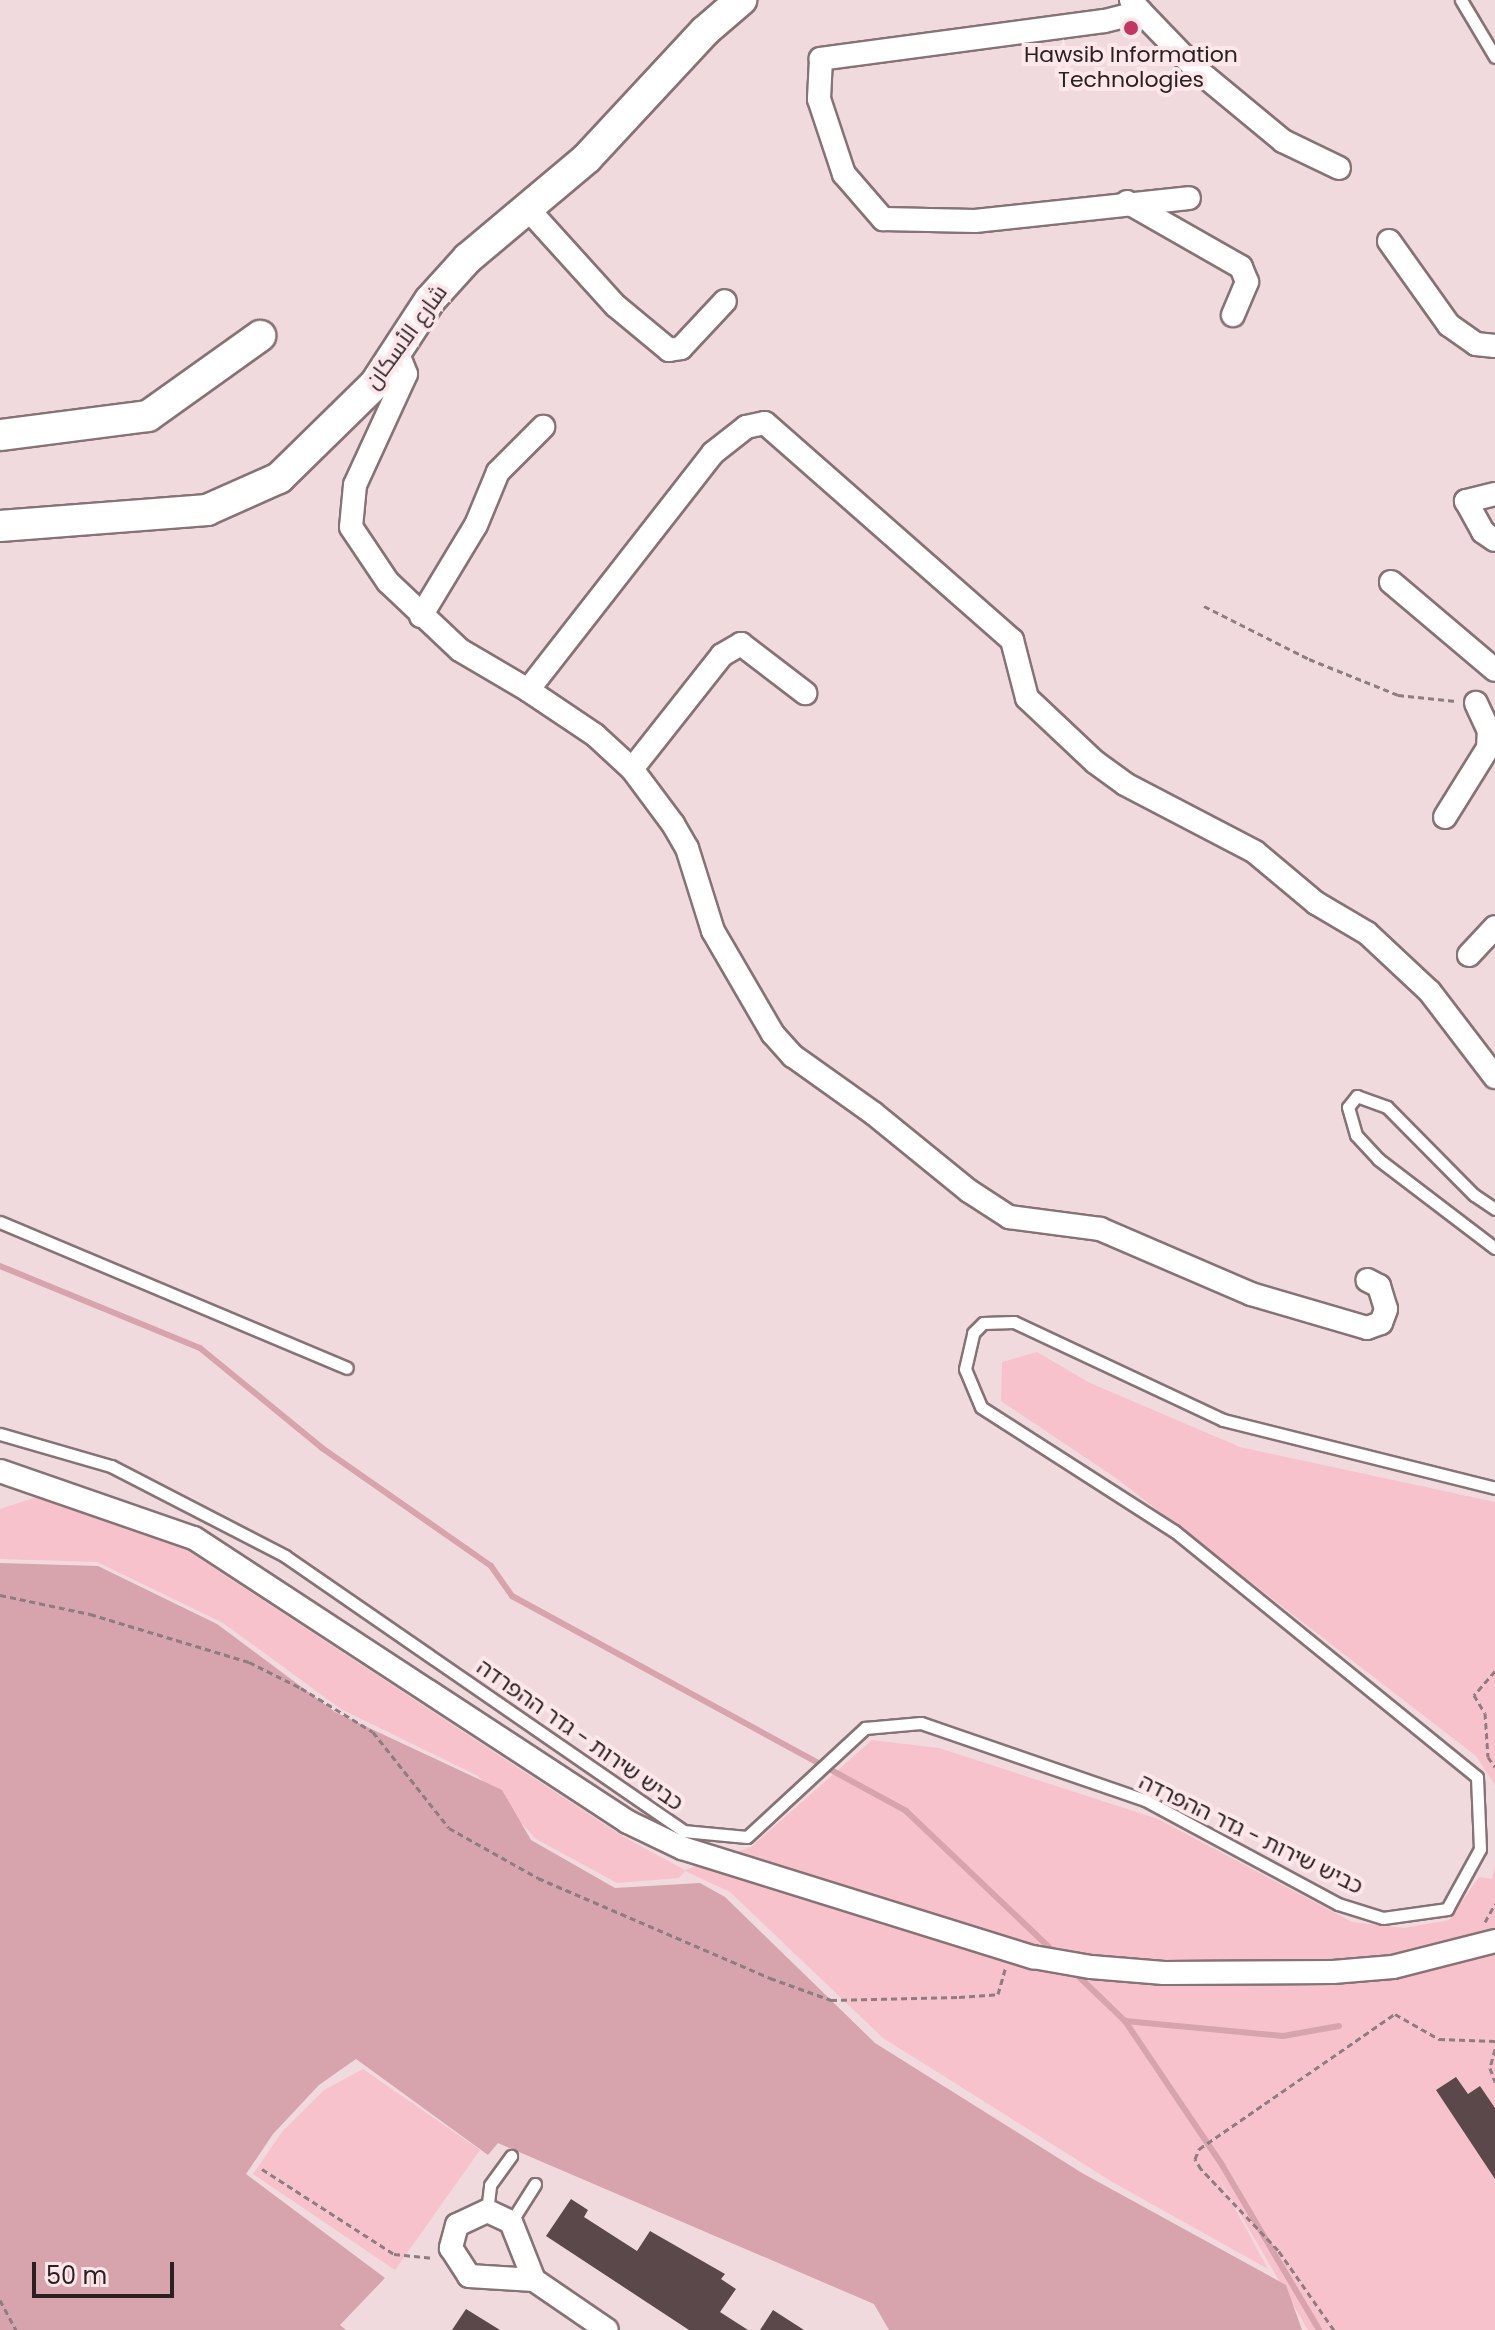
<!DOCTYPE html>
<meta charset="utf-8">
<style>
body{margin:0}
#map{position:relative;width:1495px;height:2330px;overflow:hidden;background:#f1dade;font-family:Poppins,Cairo,"Noto Sans Hebrew",sans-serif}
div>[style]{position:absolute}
.green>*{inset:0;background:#f7c2cc}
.forest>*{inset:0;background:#d7a3ad}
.stream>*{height:6px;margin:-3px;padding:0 3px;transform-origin:3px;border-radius:3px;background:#d7a3ad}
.building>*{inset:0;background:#5a484b}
.path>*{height:3px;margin-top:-1.5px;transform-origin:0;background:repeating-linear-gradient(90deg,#8d7d80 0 6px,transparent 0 10px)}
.roads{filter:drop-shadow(2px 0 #867376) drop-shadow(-2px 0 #867376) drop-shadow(0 2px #867376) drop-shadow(0 -2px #867376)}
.lane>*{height:11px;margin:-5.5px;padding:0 5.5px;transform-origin:5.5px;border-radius:5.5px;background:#fff}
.street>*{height:22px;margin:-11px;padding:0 11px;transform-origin:11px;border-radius:11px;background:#fff}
.secondary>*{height:30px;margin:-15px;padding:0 15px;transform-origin:15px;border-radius:15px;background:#fff}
.dots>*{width:22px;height:22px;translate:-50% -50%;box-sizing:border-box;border:4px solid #fee7eb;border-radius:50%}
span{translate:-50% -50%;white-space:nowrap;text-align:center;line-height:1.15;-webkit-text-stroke:8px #fee7eb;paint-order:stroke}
.poi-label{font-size:22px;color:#292122}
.street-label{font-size:22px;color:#292122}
.scale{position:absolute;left:32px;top:2262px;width:142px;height:36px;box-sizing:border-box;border:4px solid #292122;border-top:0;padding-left:10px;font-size:24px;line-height:28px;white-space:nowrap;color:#292122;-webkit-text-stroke:6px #fee7eb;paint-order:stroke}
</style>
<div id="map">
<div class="green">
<i style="clip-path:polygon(1037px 1352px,1090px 1383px,1240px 1447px,1495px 1502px,1495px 1785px,1476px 1756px,1116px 1478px,1001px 1401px,1002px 1362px)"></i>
<i style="clip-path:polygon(40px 1496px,168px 1538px,622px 1836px,685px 1870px,751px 1847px,872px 1740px,939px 1748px,1158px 1819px,1352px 1922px,1404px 1928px,1449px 1920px,1479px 1877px,1492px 1879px,1495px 1866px,1495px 2330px,1308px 2330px,1213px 2168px,1268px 2269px,1114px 2183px,883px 2038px,730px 1892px,685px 1871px,679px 1878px,617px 1883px,536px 1839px,478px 1776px,341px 1709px,223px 1623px,97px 1562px,0 1559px,0 1509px)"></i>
<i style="clip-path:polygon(363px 2069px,480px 2150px,395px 2270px,253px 2174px,282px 2132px,324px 2090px)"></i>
</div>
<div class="forest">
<i style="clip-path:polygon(0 1563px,98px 1566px,217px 1624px,335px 1712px,502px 1790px,531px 1840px,615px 1888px,700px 1883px,725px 1897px,875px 2043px,1082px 2173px,1286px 2285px,1302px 2330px,889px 2330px,874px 2304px,498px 2143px,488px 2155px,356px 2059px,319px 2085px,273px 2134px,246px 2174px,385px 2278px,340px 2325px,346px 2330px,0 2330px)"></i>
</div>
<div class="stream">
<i style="left:0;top:1266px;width:216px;rotate:22.3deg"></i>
<i style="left:200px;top:1348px;width:158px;rotate:39.3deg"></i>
<i style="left:322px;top:1448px;width:206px;rotate:34.9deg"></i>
<i style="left:491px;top:1566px;width:37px;rotate:55deg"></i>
<i style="left:512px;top:1596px;width:449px;rotate:28.6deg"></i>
<i style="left:906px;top:1811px;width:207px;rotate:43.6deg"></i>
<i style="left:1072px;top:1970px;width:74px;rotate:43.9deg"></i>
<i style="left:1125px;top:2021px;width:159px;rotate:5.4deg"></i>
<i style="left:1283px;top:2036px;width:57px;rotate:-10.1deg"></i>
<i style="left:1125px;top:2021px;width:174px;rotate:56deg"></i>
<i style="left:1222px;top:2165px;width:191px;rotate:59.5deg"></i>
</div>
<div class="building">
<i style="clip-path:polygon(1456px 2077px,1468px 2094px,1480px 2086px,1495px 2108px,1495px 2179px,1436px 2090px)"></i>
<i style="clip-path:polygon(571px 2199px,588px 2210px,584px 2217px,637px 2251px,650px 2231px,725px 2274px,721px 2279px,736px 2289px,720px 2312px,748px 2330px,689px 2330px,546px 2236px)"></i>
<i style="clip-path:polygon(466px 2309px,500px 2330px,452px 2330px)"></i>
<i style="clip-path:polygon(773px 2310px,804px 2330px,760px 2330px)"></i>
</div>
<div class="path">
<i style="left:1204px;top:606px;width:118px;rotate:26.8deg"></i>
<i style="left:1309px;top:659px;width:96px;rotate:22deg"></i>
<i style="left:1398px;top:695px;width:58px;rotate:5.9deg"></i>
<i style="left:0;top:1595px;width:92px;rotate:11.9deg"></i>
<i style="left:90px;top:1614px;width:166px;rotate:16.8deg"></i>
<i style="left:249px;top:1662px;width:58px;rotate:26.6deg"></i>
<i style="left:301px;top:1688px;width:84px;rotate:31.4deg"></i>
<i style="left:373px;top:1732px;width:122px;rotate:51.6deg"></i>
<i style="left:449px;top:1828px;width:102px;rotate:29.3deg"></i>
<i style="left:538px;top:1878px;width:253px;rotate:23.3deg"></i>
<i style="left:770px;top:1978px;width:65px;rotate:19.8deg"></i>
<i style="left:831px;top:2000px;width:128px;rotate:-1.3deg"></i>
<i style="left:959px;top:1997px;width:39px;rotate:-4deg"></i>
<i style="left:998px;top:1994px;width:26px;rotate:-74deg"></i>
<i style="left:1495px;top:1671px;width:32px;rotate:131deg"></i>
<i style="left:1474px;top:1695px;width:21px;rotate:59deg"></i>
<i style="left:1485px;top:1713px;width:44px;rotate:86.1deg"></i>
<i style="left:1488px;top:1757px;width:12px;rotate:55deg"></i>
<i style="left:1485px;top:1922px;width:21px;rotate:-61deg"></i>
<i style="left:1495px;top:2049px;width:20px;rotate:105deg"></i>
<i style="left:1490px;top:2068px;width:15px;rotate:70deg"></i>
<i style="left:262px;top:2169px;width:157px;rotate:32.8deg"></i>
<i style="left:394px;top:2254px;width:40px;rotate:5.7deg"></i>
<i style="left:0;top:2300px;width:34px;rotate:62deg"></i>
<i style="left:1334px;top:2330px;width:98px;rotate:-125deg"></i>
<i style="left:1278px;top:2250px;width:112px;rotate:-133.5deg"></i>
<i style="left:1201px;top:2169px;width:12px;rotate:-121deg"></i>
<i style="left:1195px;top:2159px;width:11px;rotate:-68deg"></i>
<i style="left:1199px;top:2149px;width:238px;rotate:-34.6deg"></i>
<i style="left:1395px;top:2014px;width:51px;rotate:29.6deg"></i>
<i style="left:1439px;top:2039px;width:56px;rotate:2deg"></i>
</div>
<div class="roads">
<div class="lane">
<i style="left:1461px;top:0;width:66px;rotate:59.2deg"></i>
<i style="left:1495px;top:1209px;width:25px;rotate:-146deg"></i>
<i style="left:1474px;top:1195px;width:124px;rotate:-134.7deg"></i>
<i style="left:1387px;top:1107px;width:32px;rotate:-160deg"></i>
<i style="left:1357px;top:1096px;width:14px;rotate:129deg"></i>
<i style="left:1348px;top:1107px;width:29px;rotate:74deg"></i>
<i style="left:1356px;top:1135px;width:33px;rotate:47deg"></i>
<i style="left:1378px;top:1159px;width:147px;rotate:37.3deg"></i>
<i style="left:0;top:1222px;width:376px;rotate:22.8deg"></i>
<i style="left:0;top:1434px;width:116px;rotate:16.1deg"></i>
<i style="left:111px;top:1466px;width:196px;rotate:27.3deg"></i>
<i style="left:285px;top:1556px;width:484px;rotate:34.6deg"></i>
<i style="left:683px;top:1831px;width:64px;rotate:5.4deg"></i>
<i style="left:747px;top:1837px;width:161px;rotate:-42.7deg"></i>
<i style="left:865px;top:1728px;width:56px;rotate:-5.1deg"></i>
<i style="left:921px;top:1723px;width:237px;rotate:19deg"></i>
<i style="left:1145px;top:1800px;width:219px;rotate:28.3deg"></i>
<i style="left:1338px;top:1904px;width:47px;rotate:17.3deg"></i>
<i style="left:1383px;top:1918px;width:65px;rotate:-8deg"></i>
<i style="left:1447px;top:1909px;width:68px;rotate:-61.2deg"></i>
<i style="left:1480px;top:1849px;width:72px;rotate:-92.4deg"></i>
<i style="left:1477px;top:1777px;width:390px;rotate:-140.9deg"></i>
<i style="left:1174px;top:1531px;width:229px;rotate:-147.3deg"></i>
<i style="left:981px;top:1407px;width:41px;rotate:-112.8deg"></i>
<i style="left:965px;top:1369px;width:37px;rotate:-77deg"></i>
<i style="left:973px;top:1333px;width:14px;rotate:-45deg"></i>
<i style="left:983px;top:1323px;width:31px;rotate:-2deg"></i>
<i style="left:1014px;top:1322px;width:231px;rotate:25.1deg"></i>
<i style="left:1223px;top:1420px;width:280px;rotate:14deg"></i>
<i style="left:487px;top:2211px;width:26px;rotate:-83deg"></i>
<i style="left:490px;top:2185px;width:36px;rotate:-54deg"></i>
<i style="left:511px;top:2222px;width:45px;rotate:-57.7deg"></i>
</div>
<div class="street">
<i style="left:1131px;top:0;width:16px;rotate:50deg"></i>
<i style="left:1141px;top:12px;width:38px;rotate:166deg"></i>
<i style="left:1104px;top:21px;width:286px;rotate:172.4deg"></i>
<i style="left:821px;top:59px;width:40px;rotate:92.9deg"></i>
<i style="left:819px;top:99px;width:79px;rotate:71.6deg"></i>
<i style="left:844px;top:174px;width:60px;rotate:49.1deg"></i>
<i style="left:883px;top:219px;width:92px;rotate:1.2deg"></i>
<i style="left:975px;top:221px;width:215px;rotate:-6.1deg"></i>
<i style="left:1141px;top:12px;width:79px;rotate:46deg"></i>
<i style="left:1196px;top:69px;width:113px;rotate:39.6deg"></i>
<i style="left:1283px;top:141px;width:62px;rotate:25.7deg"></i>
<i style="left:1127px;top:202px;width:131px;rotate:29.7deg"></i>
<i style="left:1241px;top:267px;width:16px;rotate:68deg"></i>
<i style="left:1247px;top:282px;width:36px;rotate:113deg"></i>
<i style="left:527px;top:208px;width:132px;rotate:47.8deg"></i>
<i style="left:616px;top:306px;width:69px;rotate:39.7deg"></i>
<i style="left:669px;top:350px;width:12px;rotate:-9deg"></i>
<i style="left:681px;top:348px;width:64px;rotate:-46.9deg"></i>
<i style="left:1389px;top:241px;width:103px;rotate:54.5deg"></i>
<i style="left:1449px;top:325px;width:33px;rotate:35deg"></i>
<i style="left:1476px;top:344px;width:19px;rotate:6deg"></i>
<i style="left:396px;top:349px;width:27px;rotate:68deg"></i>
<i style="left:406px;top:374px;width:122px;rotate:114.7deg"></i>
<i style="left:355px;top:485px;width:42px;rotate:95.4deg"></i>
<i style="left:351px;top:527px;width:66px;rotate:56.1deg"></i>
<i style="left:388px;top:582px;width:99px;rotate:43.4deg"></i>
<i style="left:460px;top:650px;width:79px;rotate:30.5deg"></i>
<i style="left:528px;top:690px;width:301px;rotate:-52deg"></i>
<i style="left:713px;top:453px;width:42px;rotate:-38.2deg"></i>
<i style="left:746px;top:427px;width:19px;rotate:-12deg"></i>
<i style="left:765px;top:423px;width:329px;rotate:41.3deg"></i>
<i style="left:1012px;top:640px;width:60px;rotate:75.5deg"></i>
<i style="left:1027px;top:698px;width:93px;rotate:43.3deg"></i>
<i style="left:1095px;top:762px;width:37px;rotate:36deg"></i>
<i style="left:1125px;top:784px;width:147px;rotate:27.6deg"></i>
<i style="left:1255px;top:852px;width:80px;rotate:39.9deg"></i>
<i style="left:1316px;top:903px;width:59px;rotate:30.5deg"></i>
<i style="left:1367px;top:933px;width:86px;rotate:43.1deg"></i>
<i style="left:1430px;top:992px;width:107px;rotate:52.6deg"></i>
<i style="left:1495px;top:494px;width:30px;rotate:166deg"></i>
<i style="left:1466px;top:501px;width:35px;rotate:61deg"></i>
<i style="left:1483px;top:532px;width:14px;rotate:34deg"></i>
<i style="left:1391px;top:582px;width:136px;rotate:40.2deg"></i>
<i style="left:421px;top:616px;width:106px;rotate:-58.9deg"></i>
<i style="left:476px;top:525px;width:57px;rotate:-67.5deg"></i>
<i style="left:498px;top:472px;width:64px;rotate:-45deg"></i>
<i style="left:528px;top:690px;width:81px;rotate:33.9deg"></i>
<i style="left:595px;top:735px;width:50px;rotate:42.6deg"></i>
<i style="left:632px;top:769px;width:69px;rotate:53.3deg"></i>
<i style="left:673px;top:824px;width:28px;rotate:60deg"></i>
<i style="left:687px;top:848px;width:87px;rotate:72.6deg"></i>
<i style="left:713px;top:931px;width:119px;rotate:59.8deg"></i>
<i style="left:773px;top:1034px;width:30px;rotate:48deg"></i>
<i style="left:793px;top:1056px;width:98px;rotate:35.5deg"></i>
<i style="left:873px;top:1113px;width:124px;rotate:39.1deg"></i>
<i style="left:969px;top:1191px;width:48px;rotate:33deg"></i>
<i style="left:1009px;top:1217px;width:92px;rotate:7.5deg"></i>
<i style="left:1100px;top:1229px;width:164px;rotate:23.3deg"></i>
<i style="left:1251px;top:1294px;width:121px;rotate:16.3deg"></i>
<i style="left:1367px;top:1328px;width:15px;rotate:-20deg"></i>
<i style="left:1381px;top:1323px;width:15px;rotate:-70deg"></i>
<i style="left:1386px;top:1309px;width:24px;rotate:-107deg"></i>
<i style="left:1379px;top:1286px;width:13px;rotate:-153deg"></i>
<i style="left:632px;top:769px;width:145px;rotate:-51.7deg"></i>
<i style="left:722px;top:655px;width:22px;rotate:-30deg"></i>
<i style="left:741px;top:644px;width:81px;rotate:37.4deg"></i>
<i style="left:1445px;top:817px;width:81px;rotate:-58.1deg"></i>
<i style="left:1488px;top:748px;width:17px;rotate:-87deg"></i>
<i style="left:1489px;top:731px;width:31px;rotate:-115deg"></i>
<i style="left:1469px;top:955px;width:38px;rotate:-47deg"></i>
<i style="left:0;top:1471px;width:205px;rotate:19.1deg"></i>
<i style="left:194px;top:1538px;width:519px;rotate:33.2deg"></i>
<i style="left:628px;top:1822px;width:60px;rotate:25.7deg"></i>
<i style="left:682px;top:1848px;width:368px;rotate:17.3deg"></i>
<i style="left:1033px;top:1957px;width:59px;rotate:9.8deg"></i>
<i style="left:1091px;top:1967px;width:73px;rotate:4.7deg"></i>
<i style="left:1164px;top:1973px;width:169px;rotate:-0.3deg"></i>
<i style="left:1333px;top:1972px;width:60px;rotate:-4.8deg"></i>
<i style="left:1393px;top:1967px;width:105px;rotate:-14.3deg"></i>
<i style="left:534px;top:2280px;width:62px;rotate:-111.6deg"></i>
<i style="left:511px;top:2222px;width:26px;rotate:-155deg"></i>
<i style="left:487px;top:2211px;width:33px;rotate:155deg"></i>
<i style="left:457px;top:2225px;width:24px;rotate:105deg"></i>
<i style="left:451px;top:2248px;width:33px;rotate:57deg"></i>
<i style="left:469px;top:2276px;width:65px;rotate:3.5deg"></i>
<i style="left:534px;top:2280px;width:88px;rotate:34.4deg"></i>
</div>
<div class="secondary">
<i style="left:0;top:435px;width:149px;rotate:-7.3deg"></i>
<i style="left:148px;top:416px;width:138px;rotate:-35.5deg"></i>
<i style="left:0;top:526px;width:208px;rotate:-4.4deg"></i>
<i style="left:207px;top:510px;width:79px;rotate:-24deg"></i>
<i style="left:279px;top:478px;width:134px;rotate:-44.4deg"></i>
<i style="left:375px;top:384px;width:100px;rotate:-56.8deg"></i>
<i style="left:430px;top:300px;width:57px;rotate:-47.9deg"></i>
<i style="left:468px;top:258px;width:155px;rotate:-40deg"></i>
<i style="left:587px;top:158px;width:173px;rotate:-47.1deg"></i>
<i style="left:705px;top:31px;width:48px;rotate:-40.7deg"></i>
</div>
</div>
<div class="dots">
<i style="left:1131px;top:28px;background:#c33564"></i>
</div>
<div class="poi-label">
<span style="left:1131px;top:67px">Hawsib Information<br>Technologies</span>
</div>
<div class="street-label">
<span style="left:406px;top:337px;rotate:-54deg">شارع الأسكان</span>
<span style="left:580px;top:1735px;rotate:35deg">כביש שירות - גדר ההפרדה</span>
<span style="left:1251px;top:1834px;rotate:26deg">כביש שירות - גדר ההפרדה</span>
</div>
<div class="scale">50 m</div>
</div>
